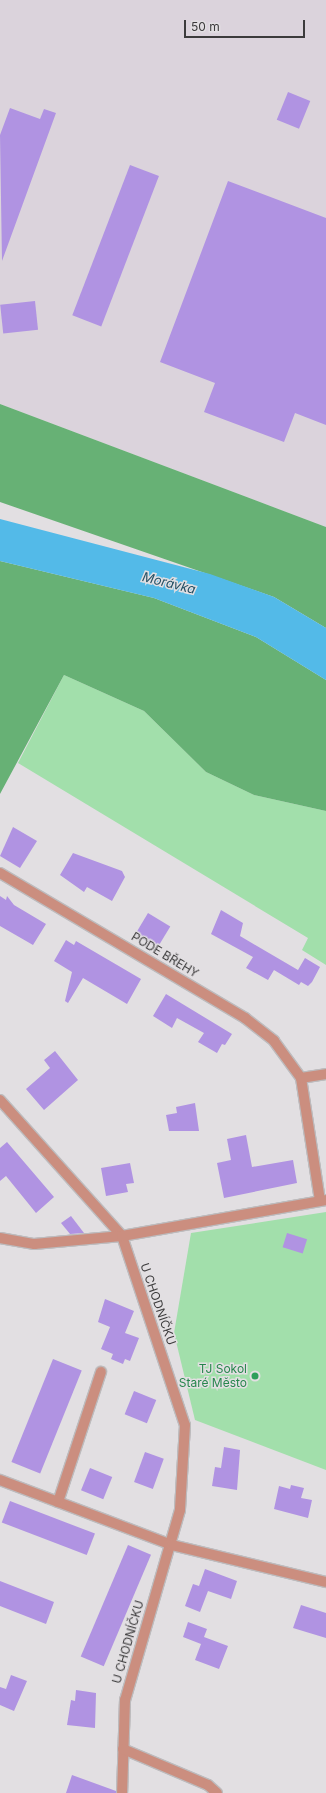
<!DOCTYPE html>
<meta charset="utf-8">
<style>
body{margin:0}
#map{position:relative;width:326px;height:1793px;overflow:hidden;background:#e2dfe2;font-family:Inter,sans-serif}
div>[style]{position:absolute}
.built>*{inset:0;background:#dbd3dc}
.green>*{inset:0;background:#a2dfab}
.forest>*{inset:0;background:#67b175}
.water>*{inset:0;background:#53bae8}
.building>*{inset:0;background:#b093e2;transform-origin:0 0}
.roads{filter:drop-shadow(1px 0 #bdbbbd) drop-shadow(-1px 0 #bdbbbd) drop-shadow(0 1px #bdbbbd) drop-shadow(0 -1px #bdbbbd)}
.minor>*{height:10px;margin:-5px;padding:0 5px;transform-origin:5px;border-radius:5px;background:#cb8e7f}
.dots>*{width:11px;height:11px;translate:-50% -50%;box-sizing:border-box;border:2px solid #e2dfe2;border-radius:50%}
span{translate:-50% -50%;white-space:nowrap;text-align:center;line-height:1.15;-webkit-text-stroke:3px #e2dfe2;paint-order:stroke}
.street-label{font-size:12px;color:#3c3b3c}
.leisure-label{font-size:12px;color:#27864d}
.right{translate:-100% -50%;text-align:right}
.water-label{font-size:13px;color:#265165;font-style:italic}
.scale{position:absolute;left:184px;top:20px;width:121px;height:18px;box-sizing:border-box;border:2px solid #3c3b3c;border-top:0;padding-left:5px;font-size:12px;line-height:14px;white-space:nowrap;color:#3c3b3c;-webkit-text-stroke:3px #e2dfe2;paint-order:stroke}
</style>
<div id="map">
<div class="built">
<i style="clip-path:polygon(0 0,326px 0,326px 527px,0 404px)"></i>
</div>
<div class="green">
<i style="clip-path:polygon(64px 675px,144px 711px,206px 772px,254px 795px,326px 811px,326px 965px,302px 950px,308px 938px,18px 763px)"></i>
<i style="clip-path:polygon(326px 1212px,326px 1470px,195px 1420px,174px 1333px,191px 1233px)"></i>
</div>
<div class="forest">
<i style="clip-path:polygon(0 404px,326px 527px,326px 628px,274px 597px,0 502px)"></i>
<i style="clip-path:polygon(0 561px,154px 598px,256px 637px,326px 680px,326px 811px,254px 795px,206px 772px,144px 711px,64px 675px,0 794px)"></i>
</div>
<div class="water">
<i style="clip-path:polygon(0 519px,210px 574px,274px 597px,326px 628px,326px 680px,256px 637px,154px 598px,0 561px)"></i>
</div>
<div class="building">
<i style="left:288px;top:92px;width:24px;height:30px;rotate:22deg"></i>
<i style="clip-path:polygon(10px 108px,40px 119px,44px 109px,56px 113px,2px 261px,0 135px)"></i>
<i style="left:130px;top:165px;width:31px;height:161px;rotate:21deg"></i>
<i style="clip-path:polygon(228px 181px,326px 218px,326px 425px,295px 413px,284px 442px,204px 412px,215px 383px,160px 362px)"></i>
<i style="left:35px;top:301px;width:29px;height:35px;rotate:84deg"></i>
<i style="clip-path:polygon(13px 827px,37px 841px,20px 868px,0 856px)"></i>
<i style="clip-path:polygon(73px 853px,122px 871px,125px 877px,112px 901px,87px 887px,84px 892px,60px 875px)"></i>
<i style="clip-path:polygon(0 896px,6px 900px,7px 896px,14px 905px,46px 924px,33px 945px,0 926px)"></i>
<i style="clip-path:polygon(221px 910px,243px 923px,240px 936px,298px 970px,305px 958px,320px 967px,312px 982px,308px 986px,301px 982px,299px 985px,274px 970px,268px 980px,246px 968px,253px 957px,211px 934px)"></i>
<i style="left:148px;top:913px;width:26px;height:25px;rotate:31deg"></i>
<i style="clip-path:polygon(66px 940px,74px 945px,76px 941px,141px 979px,127px 1004px,83px 978px,68px 1003px,65px 1001px,72px 972px,54px 961px)"></i>
<i style="clip-path:polygon(166px 994px,232px 1034px,225px 1045px,222px 1044px,217px 1053px,198px 1042px,204px 1033px,177px 1018px,172px 1028px,153px 1016px)"></i>
<i style="clip-path:polygon(55px 1051px,78px 1080px,44px 1110px,26px 1089px,50px 1068px,44px 1060px)"></i>
<i style="clip-path:polygon(195px 1103px,199px 1131px,169px 1131px,166px 1115px,177px 1113px,176px 1107px)"></i>
<i style="clip-path:polygon(246px 1135px,252px 1167px,293px 1160px,297px 1183px,224px 1198px,217px 1163px,231px 1160px,227px 1139px)"></i>
<i style="clip-path:polygon(7px 1142px,54px 1197px,36px 1213px,6px 1176px,0 1181px,0 1148px)"></i>
<i style="clip-path:polygon(130px 1163px,134px 1183px,126px 1184px,128px 1192px,106px 1196px,101px 1168px)"></i>
<i style="clip-path:polygon(71px 1216px,84px 1233px,70px 1234px,61px 1223px)"></i>
<i style="left:287px;top:1233px;width:21px;height:15px;rotate:17deg"></i>
<i style="clip-path:polygon(105px 1299px,134px 1311px,125px 1333px,139px 1338px,130px 1361px,125px 1359px,123px 1364px,111px 1359px,113px 1354px,101px 1349px,110px 1327px,98px 1322px)"></i>
<i style="left:53px;top:1359px;width:31px;height:111px;rotate:22deg"></i>
<i style="left:134px;top:1391px;width:24px;height:25px;rotate:22deg"></i>
<i style="clip-path:polygon(224px 1447px,240px 1450px,237px 1490px,212px 1486px,215px 1467px,221px 1468px)"></i>
<i style="left:145px;top:1452px;width:20px;height:32px;rotate:20deg"></i>
<i style="left:90px;top:1468px;width:24px;height:24px;rotate:22deg"></i>
<i style="clip-path:polygon(291px 1485px,304px 1488px,301px 1498px,312px 1500px,308px 1518px,274px 1509px,279px 1486px,290px 1489px)"></i>
<i style="left:10px;top:1501px;width:91px;height:23px;rotate:21deg"></i>
<i style="left:128px;top:1545px;width:25px;height:121px;rotate:23deg"></i>
<i style="clip-path:polygon(205px 1569px,237px 1581px,231px 1599px,208px 1591px,200px 1612px,185px 1606px,193px 1584px,199px 1586px)"></i>
<i style="clip-path:polygon(0 1581px,54px 1602px,46px 1624px,0 1606px)"></i>
<i style="clip-path:polygon(301px 1605px,326px 1613px,326px 1638px,293px 1628px)"></i>
<i style="clip-path:polygon(188px 1622px,207px 1629px,204px 1637px,228px 1646px,219px 1669px,195px 1660px,201px 1644px,183px 1637px)"></i>
<i style="clip-path:polygon(11px 1675px,27px 1681px,14px 1711px,0 1705px,0 1687px,6px 1689px)"></i>
<i style="clip-path:polygon(76px 1690px,96px 1693px,95px 1728px,67px 1725px,71px 1700px,75px 1701px)"></i>
<i style="clip-path:polygon(72px 1775px,116px 1791px,116px 1793px,66px 1793px)"></i>
</div>
<div class="roads">
<div class="minor">
<i style="left:0;top:873px;width:285px;rotate:30.6deg"></i>
<i style="left:245px;top:1018px;width:37px;rotate:38deg"></i>
<i style="left:274px;top:1041px;width:46px;rotate:53.9deg"></i>
<i style="left:301px;top:1078px;width:124px;rotate:81.2deg"></i>
<i style="left:301px;top:1078px;width:25px;rotate:-9deg"></i>
<i style="left:0;top:1100px;width:183px;rotate:48.1deg"></i>
<i style="left:122px;top:1236px;width:199px;rotate:71.6deg"></i>
<i style="left:185px;top:1425px;width:85px;rotate:93.4deg"></i>
<i style="left:180px;top:1510px;width:198px;rotate:106.1deg"></i>
<i style="left:125px;top:1700px;width:93px;rotate:91.8deg"></i>
<i style="left:0;top:1238px;width:35px;rotate:10deg"></i>
<i style="left:34px;top:1244px;width:88px;rotate:-5.2deg"></i>
<i style="left:122px;top:1236px;width:207px;rotate:-10deg"></i>
<i style="left:0;top:1480px;width:184px;rotate:20.7deg"></i>
<i style="left:172px;top:1545px;width:158px;rotate:13.5deg"></i>
<i style="left:58px;top:1502px;width:137px;rotate:-71.7deg"></i>
<i style="left:123px;top:1749px;width:92px;rotate:23deg"></i>
<i style="left:208px;top:1785px;width:12px;rotate:42deg"></i>
</div>
</div>
<div class="dots">
<i style="left:255px;top:1376px;background:#2e9e5b"></i>
</div>
<div class="street-label">
<span style="left:165px;top:955px;rotate:31deg">PODE BŘEHY</span>
<span style="left:158px;top:1304px;rotate:71deg">U CHODNÍČKU</span>
<span style="left:128px;top:1642px;rotate:-74deg">U CHODNÍČKU</span>
</div>
<div class="leisure-label">
<span class="right" style="left:247px;top:1376px">TJ Sokol<br>Staré Město</span>
</div>
<div class="water-label">
<span style="left:169px;top:583px;rotate:14deg">Morávka</span>
</div>
<div class="scale">50 m</div>
</div>
